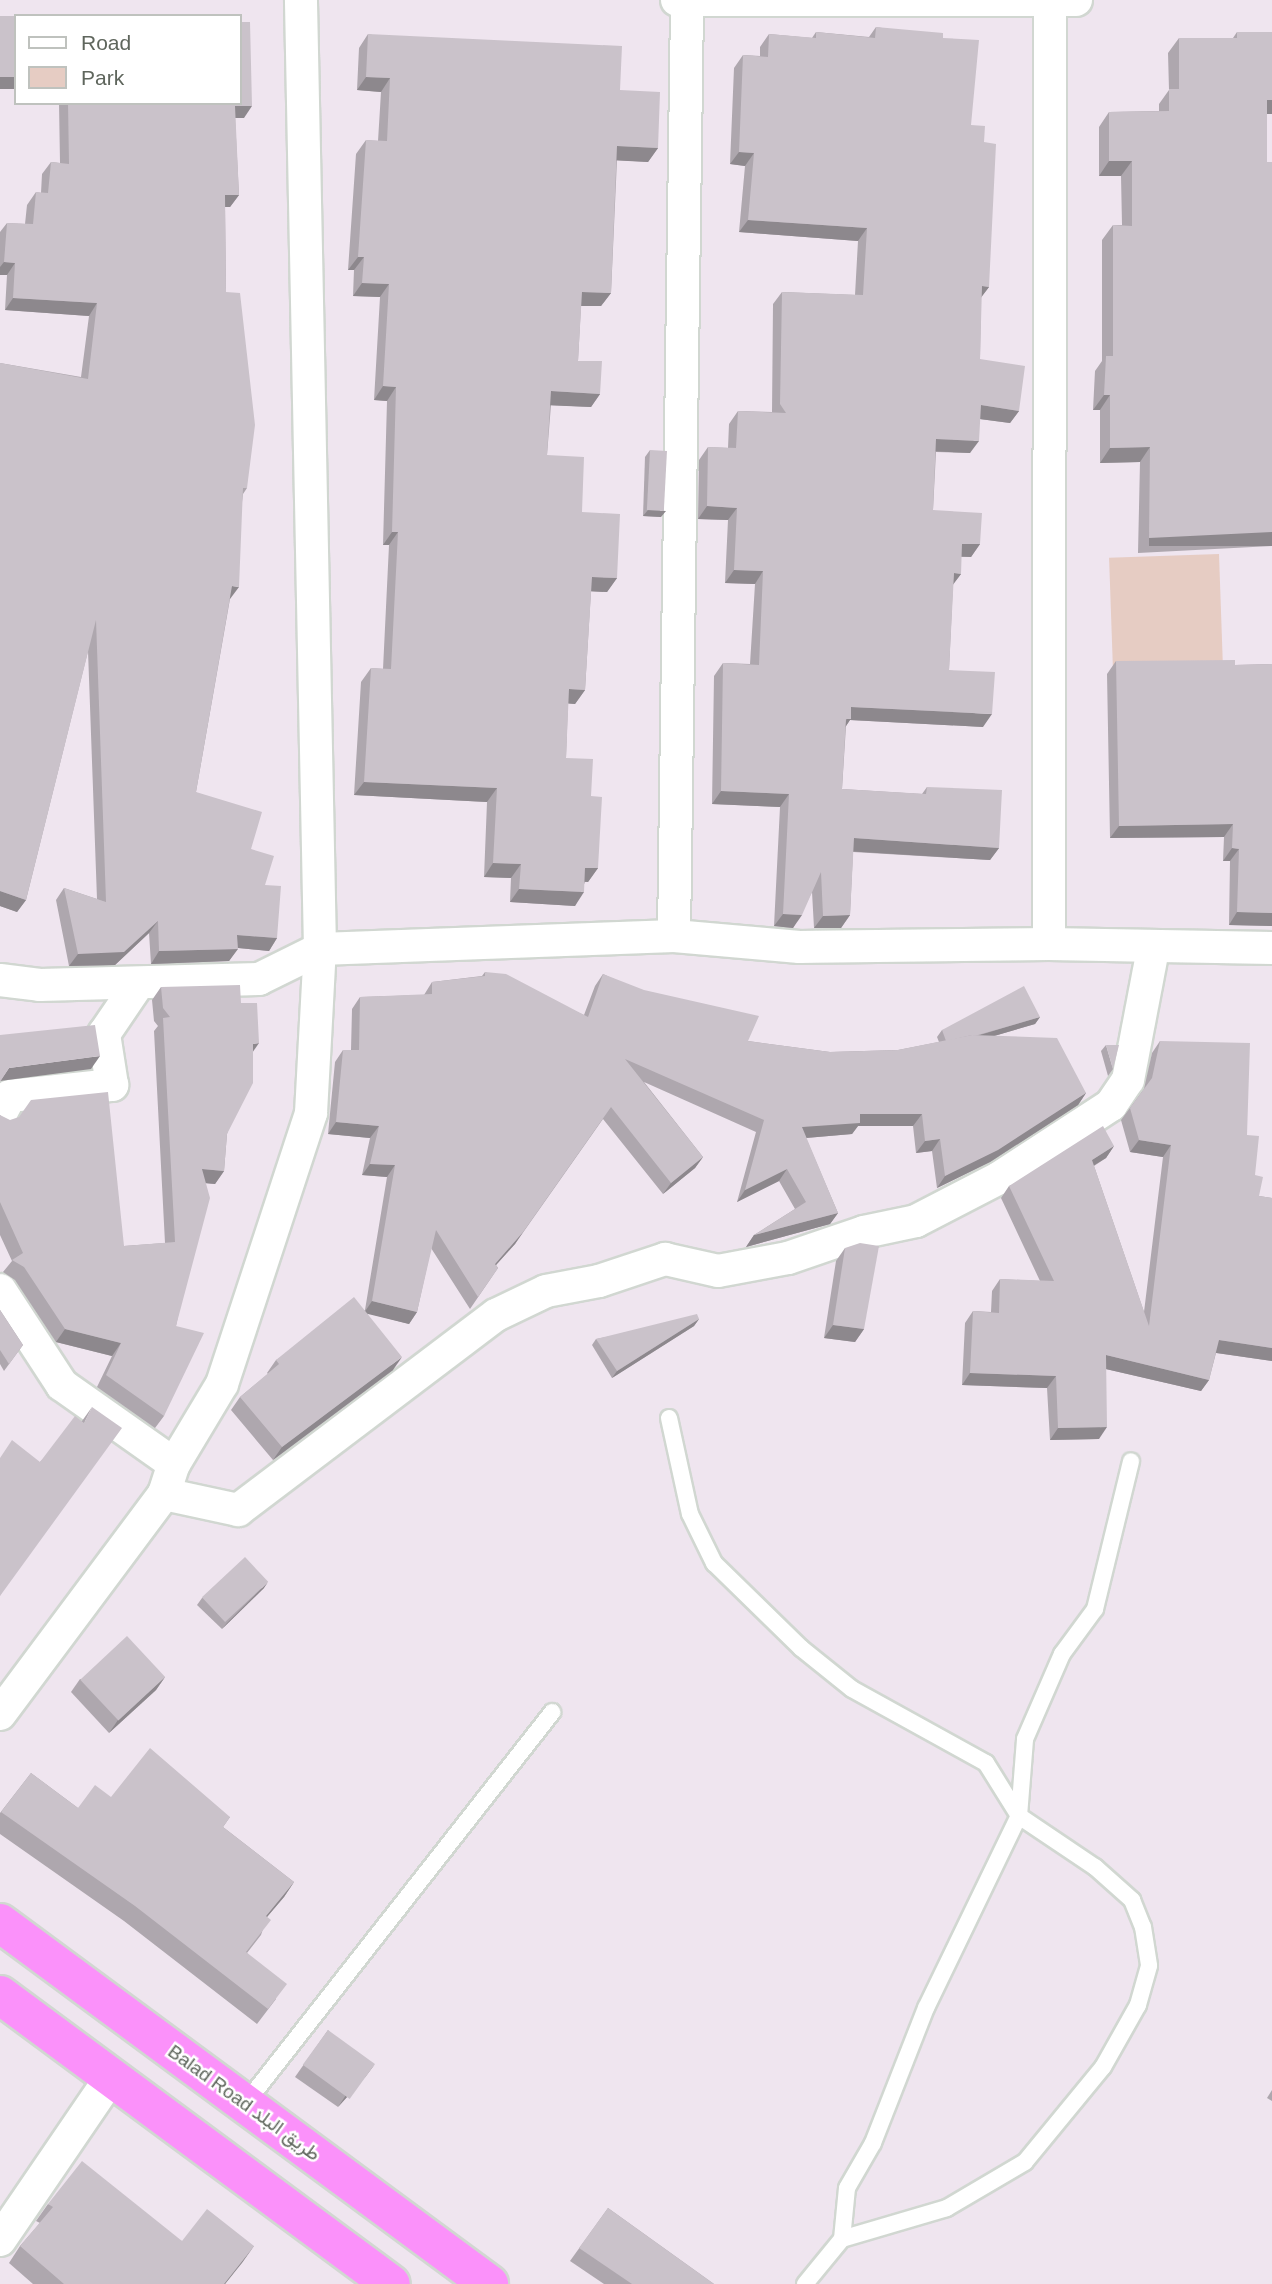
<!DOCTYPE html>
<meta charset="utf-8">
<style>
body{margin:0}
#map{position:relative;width:1272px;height:2284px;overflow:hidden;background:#efe5ef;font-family:Arial,Vazirmatn,sans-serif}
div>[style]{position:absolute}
.green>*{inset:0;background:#e6ccc3;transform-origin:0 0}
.roads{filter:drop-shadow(2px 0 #d1d7d1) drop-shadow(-2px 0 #d1d7d1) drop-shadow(0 2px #d1d7d1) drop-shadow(0 -2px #d1d7d1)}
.lane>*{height:16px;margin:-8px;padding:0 8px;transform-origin:8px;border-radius:8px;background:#fff}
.street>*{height:32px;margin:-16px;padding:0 16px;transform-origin:16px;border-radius:16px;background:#fff}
.highway>*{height:38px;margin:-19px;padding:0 19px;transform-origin:19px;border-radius:19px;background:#fb91fa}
.wall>*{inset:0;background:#aea7ae}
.shaded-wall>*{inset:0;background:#8d888d;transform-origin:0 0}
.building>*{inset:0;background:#cac2ca;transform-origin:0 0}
span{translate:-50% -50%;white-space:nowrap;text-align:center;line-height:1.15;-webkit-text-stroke:5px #fff;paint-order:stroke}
.street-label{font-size:19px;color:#5f665d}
.legend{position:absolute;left:14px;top:14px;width:228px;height:91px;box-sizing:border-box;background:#fff;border:2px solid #bfc2be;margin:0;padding:9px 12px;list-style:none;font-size:21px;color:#5f665d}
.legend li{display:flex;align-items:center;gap:14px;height:35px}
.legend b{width:35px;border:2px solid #bfc2be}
</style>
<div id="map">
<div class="green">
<i style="left:1219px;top:554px;width:110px;height:110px;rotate:88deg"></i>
</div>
<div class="roads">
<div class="lane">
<i style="left:669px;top:1418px;width:98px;rotate:77.7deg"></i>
<i style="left:690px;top:1514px;width:55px;rotate:63.9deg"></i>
<i style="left:714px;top:1563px;width:122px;rotate:44.3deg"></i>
<i style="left:801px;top:1648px;width:65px;rotate:38.8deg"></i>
<i style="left:852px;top:1689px;width:153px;rotate:28.9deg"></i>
<i style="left:986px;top:1763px;width:62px;rotate:58.1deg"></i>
<i style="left:1019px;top:1816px;width:92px;rotate:33.9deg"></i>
<i style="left:1095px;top:1867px;width:50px;rotate:41.7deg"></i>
<i style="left:1132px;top:1900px;width:29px;rotate:68deg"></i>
<i style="left:1143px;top:1927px;width:39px;rotate:81deg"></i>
<i style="left:1149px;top:1966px;width:41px;rotate:105.8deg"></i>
<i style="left:1138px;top:2005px;width:71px;rotate:119.4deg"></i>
<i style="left:1103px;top:2067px;width:123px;rotate:129.4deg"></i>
<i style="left:1025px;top:2162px;width:91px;rotate:149.5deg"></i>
<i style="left:947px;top:2208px;width:109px;rotate:163.6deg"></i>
<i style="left:245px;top:2104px;width:498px;rotate:-51.9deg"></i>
<i style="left:805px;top:2284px;width:58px;rotate:-50.6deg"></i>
<i style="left:842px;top:2239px;width:51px;rotate:-84.4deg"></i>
<i style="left:847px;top:2188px;width:52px;rotate:-60deg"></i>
<i style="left:873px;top:2143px;width:145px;rotate:-68.6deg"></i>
<i style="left:926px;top:2008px;width:213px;rotate:-64.2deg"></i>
<i style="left:1019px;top:1816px;width:77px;rotate:-85.5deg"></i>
<i style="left:1025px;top:1739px;width:93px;rotate:-66.5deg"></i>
<i style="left:1062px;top:1654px;width:56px;rotate:-53.7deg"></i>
<i style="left:1095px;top:1609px;width:152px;rotate:-76.3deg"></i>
</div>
<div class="street">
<i style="left:677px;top:0;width:399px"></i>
<i style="left:674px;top:936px;width:936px;rotate:-89.2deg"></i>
<i style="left:1049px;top:944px;width:944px;rotate:-89.94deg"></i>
<i style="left:0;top:980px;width:40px;rotate:7.1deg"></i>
<i style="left:40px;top:985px;width:219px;rotate:-1.6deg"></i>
<i style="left:259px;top:979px;width:68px;rotate:-26.2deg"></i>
<i style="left:320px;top:949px;width:354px;rotate:-2.1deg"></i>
<i style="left:674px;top:936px;width:126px;rotate:5deg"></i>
<i style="left:800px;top:947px;width:249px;rotate:-0.7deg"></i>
<i style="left:1049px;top:944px;width:223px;rotate:1deg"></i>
<i style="left:0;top:1115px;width:21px;rotate:-62deg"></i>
<i style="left:10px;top:1096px;width:103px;rotate:-6.2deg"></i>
<i style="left:112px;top:1085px;width:52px;rotate:-98.9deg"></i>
<i style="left:104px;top:1034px;width:60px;rotate:-55.8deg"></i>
<i style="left:0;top:1290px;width:113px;rotate:56.9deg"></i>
<i style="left:62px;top:1385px;width:137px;rotate:35.2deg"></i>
<i style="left:164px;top:1494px;width:76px;rotate:12.2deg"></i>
<i style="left:238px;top:1510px;width:323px;rotate:-37.1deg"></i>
<i style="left:496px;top:1315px;width:55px;rotate:-25.6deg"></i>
<i style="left:546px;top:1291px;width:54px;rotate:-10.7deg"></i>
<i style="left:599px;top:1281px;width:70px;rotate:-18.4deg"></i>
<i style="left:665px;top:1259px;width:54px;rotate:12.8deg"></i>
<i style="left:718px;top:1271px;width:71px;rotate:-10.5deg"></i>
<i style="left:788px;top:1258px;width:80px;rotate:-18.9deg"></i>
<i style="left:864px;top:1232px;width:53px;rotate:-11.9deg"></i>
<i style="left:916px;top:1221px;width:93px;rotate:-27.4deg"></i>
<i style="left:999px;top:1178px;width:134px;rotate:-33.1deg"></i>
<i style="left:1111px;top:1105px;width:30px;rotate:-56deg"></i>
<i style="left:1128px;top:1080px;width:133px;rotate:-79.2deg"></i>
<i style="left:0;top:1714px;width:274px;rotate:-53.3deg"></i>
<i style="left:164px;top:1494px;width:32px;rotate:-72deg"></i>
<i style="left:174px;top:1464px;width:93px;rotate:-59deg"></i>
<i style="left:222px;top:1384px;width:285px;rotate:-71.8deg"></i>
<i style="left:311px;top:1113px;width:164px;rotate:-86.9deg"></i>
<i style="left:320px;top:949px;width:949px;rotate:-91.15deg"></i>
<i style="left:0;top:2240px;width:197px;rotate:-55.7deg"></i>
</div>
<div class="highway">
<i style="left:0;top:1923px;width:608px;rotate:36.44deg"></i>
<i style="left:0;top:1995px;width:486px;rotate:36.5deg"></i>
</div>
</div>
<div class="wall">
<i style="clip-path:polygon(876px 27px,943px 38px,971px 125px,984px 142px,989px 287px,981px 297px,980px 359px,1019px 411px,1010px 423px,980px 419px,970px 453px,936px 452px,933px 510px,980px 544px,971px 557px,961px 557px,961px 574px,953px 584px,949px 670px,983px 727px,850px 720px,846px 726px,842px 789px,922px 794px,927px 787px,999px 848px,990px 860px,853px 852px,850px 915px,841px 928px,814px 928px,812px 892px,793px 928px,774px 926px,780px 807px,712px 804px,714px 676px,723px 663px,750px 664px,755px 584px,725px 583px,728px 520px,698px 519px,699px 460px,708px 447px,728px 448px,729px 424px,738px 411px,772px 412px,773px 304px,782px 292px,855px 295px,858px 241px,739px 232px,745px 166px,730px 164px,734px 68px,743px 55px,760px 56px,760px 47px,769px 34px,812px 38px,816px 32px,869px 37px)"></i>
<i style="clip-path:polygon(1237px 32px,1267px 114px,1267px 162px,1272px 162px,1272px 546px,1138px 553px,1140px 462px,1100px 463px,1100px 410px,1093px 410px,1095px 371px,1102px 361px,1102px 240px,1113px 225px,1122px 225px,1121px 176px,1099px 176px,1099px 127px,1109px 112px,1159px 111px,1159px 104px,1169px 90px,1168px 53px,1179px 38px,1233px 38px)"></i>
<i style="clip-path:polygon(368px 34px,620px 90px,658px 148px,648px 162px,617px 160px,611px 293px,601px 306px,581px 306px,578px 361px,600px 394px,591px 407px,551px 405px,547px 455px,582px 512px,617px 578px,607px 592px,591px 591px,585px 690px,575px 704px,568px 703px,566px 758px,591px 796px,598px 868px,588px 882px,585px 882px,575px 906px,510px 902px,511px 878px,484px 877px,487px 802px,354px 795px,361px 682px,371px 668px,383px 669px,389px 545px,383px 545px,387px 401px,374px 400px,380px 297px,353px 296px,354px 270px,348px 270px,356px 154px,366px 140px,378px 141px,381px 92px,357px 90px,359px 48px)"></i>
<i style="clip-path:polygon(59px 103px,240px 103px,244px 118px,235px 118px,239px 195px,230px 207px,225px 207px,226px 292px,247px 488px,243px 494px,230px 599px,196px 792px,251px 849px,265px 885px,277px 938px,269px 951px,238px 948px,229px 961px,151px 964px,149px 933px,115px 965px,69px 966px,56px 900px,64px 888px,97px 899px,88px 651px,26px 900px,17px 912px,0 906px,0 363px,81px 377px,89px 316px,5px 310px,7px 275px,0 275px,0 232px,7px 223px,25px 224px,27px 205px,36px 192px,41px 193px,42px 174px,51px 162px,60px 163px)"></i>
<i style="clip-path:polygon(650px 450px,661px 517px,643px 516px,645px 457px)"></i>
<i style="clip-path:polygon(1116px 661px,1235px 665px,1272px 664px,1272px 926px,1229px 925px,1230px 861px,1223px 861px,1224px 837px,1110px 838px,1107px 674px)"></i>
<i style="clip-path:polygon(485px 972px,584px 1015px,595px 986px,603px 974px,748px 1041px,830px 1052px,898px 1050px,939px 1042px,937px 1037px,942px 1030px,1040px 1017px,1035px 1024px,994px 1036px,1086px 1093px,1078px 1105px,990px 1162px,937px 1188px,932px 1151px,916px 1153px,913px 1126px,858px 1126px,852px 1134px,806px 1138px,838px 1213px,830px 1224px,746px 1247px,754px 1235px,795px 1209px,779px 1181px,737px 1202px,756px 1132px,644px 1082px,703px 1157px,695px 1168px,663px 1194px,603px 1119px,515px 1244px,496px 1265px,498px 1268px,470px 1309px,431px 1248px,417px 1312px,409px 1324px,367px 1313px,393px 1370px,273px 1460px,231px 1410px,240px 1397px,268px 1374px,267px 1373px,276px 1360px,365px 1310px,387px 1177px,362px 1175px,370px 1138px,328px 1134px,335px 1062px,343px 1050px,351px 1050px,352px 1009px,360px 997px,424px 995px,432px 982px,482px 976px)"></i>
<i style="clip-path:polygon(161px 987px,241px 1003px,253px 1053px,227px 1134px,224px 1171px,215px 1184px,205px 1183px,176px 1326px,164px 1416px,155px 1428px,97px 1387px,112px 1356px,56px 1342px,15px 1280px,3px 1272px,12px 1261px,0 1235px,0 1115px,124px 1246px,165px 1243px,154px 1031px,158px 1026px,154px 1021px,152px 1000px)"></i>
<i style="clip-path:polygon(1160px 1041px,1247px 1135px,1259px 1196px,1272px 1198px,1272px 1361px,1216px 1353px,1209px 1380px,1201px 1391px,1106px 1369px,1099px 1439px,1050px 1440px,1047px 1388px,962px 1385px,965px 1323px,973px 1311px,991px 1312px,992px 1291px,1000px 1279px,1040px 1281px,1001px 1198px,1009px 1186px,1114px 1146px,1106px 1158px,1094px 1166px,1144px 1312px,1163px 1157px,1130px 1152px,1121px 1120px,1144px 1089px,1152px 1053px)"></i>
<i style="clip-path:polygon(1106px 1045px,1113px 1069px,1108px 1076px,1101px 1051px)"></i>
<i style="clip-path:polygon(845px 1248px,864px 1329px,855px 1342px,824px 1338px,836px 1261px)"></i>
<i style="clip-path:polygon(0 1310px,23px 1345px,4px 1371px,0 1364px)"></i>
<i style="clip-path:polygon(699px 1319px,694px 1326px,612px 1378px,592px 1345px,596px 1339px)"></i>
<i style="clip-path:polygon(92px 1407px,0 1596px,40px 1462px,82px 1421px)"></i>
<i style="clip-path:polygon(264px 1588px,222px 1629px,197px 1605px,202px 1598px)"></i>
<i style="clip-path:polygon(165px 1677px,156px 1690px,109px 1733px,71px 1692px,80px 1679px)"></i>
<i style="clip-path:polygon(31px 1773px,78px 1808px,111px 1797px,230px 1817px,223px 1827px,294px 1882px,284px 1897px,267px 1917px,261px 1935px,247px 1953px,276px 1999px,257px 2024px,124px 1921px,0 1834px,0 1813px)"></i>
<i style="clip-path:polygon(328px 2030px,366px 2076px,338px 2107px,295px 2077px)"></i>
<i style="clip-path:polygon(1272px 2090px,1272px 2101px,1267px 2098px)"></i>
<i style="clip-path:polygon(48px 2204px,182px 2241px,254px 2246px,225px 2284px,33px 2284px,9px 2263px,20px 2246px,40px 2223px,36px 2221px)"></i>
<i style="clip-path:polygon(608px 2208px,714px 2284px,604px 2284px,570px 2261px)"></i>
</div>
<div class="shaded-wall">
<i style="left:0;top:77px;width:16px;height:12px"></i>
<i style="clip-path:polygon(366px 77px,390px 78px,381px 92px,357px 90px)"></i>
<i style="clip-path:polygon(1267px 100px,1272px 100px,1272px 114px,1257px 114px)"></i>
<i style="clip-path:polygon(235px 106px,252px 106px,244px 118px,226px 118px)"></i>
<i style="clip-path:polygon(617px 146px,658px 148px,648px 162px,608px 160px)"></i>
<i style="clip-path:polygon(739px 152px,754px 153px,745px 166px,730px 164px)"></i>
<i style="clip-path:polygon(1109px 161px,1132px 161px,1121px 176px,1099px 176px)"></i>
<i style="clip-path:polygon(225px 195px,239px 195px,230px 207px,217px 207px)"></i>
<i style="clip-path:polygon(748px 220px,867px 228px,858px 241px,739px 232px)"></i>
<i style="clip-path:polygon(358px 257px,364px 257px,354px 270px,348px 270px)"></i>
<i style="clip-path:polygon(4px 262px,15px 263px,7px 275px,0 275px,0 267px)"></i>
<i style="clip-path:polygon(362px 283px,389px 284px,380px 297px,353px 296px)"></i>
<i style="clip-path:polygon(982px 286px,989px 287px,980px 299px)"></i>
<i style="clip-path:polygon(582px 292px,611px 293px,601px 306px,572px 306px)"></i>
<i style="clip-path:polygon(13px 298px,97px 303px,89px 316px,5px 310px)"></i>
<i style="clip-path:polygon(383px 386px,396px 387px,387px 401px,374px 400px)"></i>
<i style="clip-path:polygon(551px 391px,600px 394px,591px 407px,542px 405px)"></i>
<i style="clip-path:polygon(1104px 395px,1110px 395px,1100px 410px,1093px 410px)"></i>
<i style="clip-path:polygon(981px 405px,1019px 411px,1010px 423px,972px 418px)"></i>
<i style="clip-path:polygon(936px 439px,979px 441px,970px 453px,928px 451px)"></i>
<i style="clip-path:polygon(1150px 447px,1140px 462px,1100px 463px,1110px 448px)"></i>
<i style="clip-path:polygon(707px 506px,737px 508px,728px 520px,698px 519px)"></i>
<i style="clip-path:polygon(648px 510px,666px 511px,661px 517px,643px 516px)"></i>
<i style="clip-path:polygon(392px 532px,398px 532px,389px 545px,383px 545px)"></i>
<i style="left:1272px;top:532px;width:14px;height:123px;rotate:90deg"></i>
<i style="clip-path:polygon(962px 544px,980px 544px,971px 557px,953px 556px)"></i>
<i style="clip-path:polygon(734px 570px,763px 571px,755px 584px,725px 583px)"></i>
<i style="clip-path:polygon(954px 573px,961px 574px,952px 586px)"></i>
<i style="clip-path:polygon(592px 577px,617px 578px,607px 592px,583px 591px)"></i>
<i style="clip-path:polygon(232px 586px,239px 587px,230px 599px,223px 599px)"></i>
<i style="clip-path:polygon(569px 689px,585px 690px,575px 704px,559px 703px)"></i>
<i style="clip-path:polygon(851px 707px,992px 714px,983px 727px,850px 720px,842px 732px)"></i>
<i style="clip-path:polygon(364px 782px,497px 788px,487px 802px,354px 795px)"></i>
<i style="clip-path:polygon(721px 791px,789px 794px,780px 807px,712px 804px)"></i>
<i style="clip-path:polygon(1233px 824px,1224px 837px,1110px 838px,1119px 826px)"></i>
<i style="clip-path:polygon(854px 838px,999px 848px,990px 860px,845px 851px)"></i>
<i style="clip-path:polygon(1232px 848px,1239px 849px,1230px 861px,1223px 861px)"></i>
<i style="clip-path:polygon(493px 863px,521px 864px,511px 878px,484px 877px)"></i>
<i style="clip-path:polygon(585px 868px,598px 868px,588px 882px,575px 881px)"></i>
<i style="clip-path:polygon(519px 889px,584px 892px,575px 906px,510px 902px)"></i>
<i style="clip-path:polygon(0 891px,26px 900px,17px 912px,0 906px)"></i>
<i style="clip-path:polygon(1237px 912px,1272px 913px,1272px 926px,1229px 925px)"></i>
<i style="clip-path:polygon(783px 914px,802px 915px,793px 928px,774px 926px)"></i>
<i style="clip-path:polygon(850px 915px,841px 928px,814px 928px,823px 916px)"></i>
<i style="clip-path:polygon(158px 921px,149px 933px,115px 965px,69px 966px,78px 954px)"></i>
<i style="clip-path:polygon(237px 935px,277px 938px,269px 951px,229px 947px)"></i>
<i style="clip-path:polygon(238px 949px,229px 961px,151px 964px,159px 951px)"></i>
<i style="clip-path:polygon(1040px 1017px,1035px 1024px,943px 1051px,947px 1045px)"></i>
<i style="clip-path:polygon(259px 1043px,250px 1056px,253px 1044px)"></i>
<i style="clip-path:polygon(100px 1056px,91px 1069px,0 1081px,9px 1068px)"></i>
<i style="clip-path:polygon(1086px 1093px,1078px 1105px,990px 1162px,937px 1188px,945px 1176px)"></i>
<i style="clip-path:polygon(860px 1114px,922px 1114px,913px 1126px,858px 1126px,852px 1134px,794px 1139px,802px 1127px)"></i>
<i style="clip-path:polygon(336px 1122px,379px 1126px,370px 1138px,328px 1134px)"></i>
<i style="clip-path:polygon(940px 1139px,932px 1151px,916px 1153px,925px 1141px)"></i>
<i style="clip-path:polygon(1139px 1140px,1171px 1145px,1163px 1157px,1130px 1152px)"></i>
<i style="clip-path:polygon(1114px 1146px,1106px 1158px,1083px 1172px,1092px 1160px)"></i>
<i style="clip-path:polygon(703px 1157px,695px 1168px,663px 1194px,671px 1183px)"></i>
<i style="clip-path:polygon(370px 1164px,395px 1165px,387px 1177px,362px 1175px)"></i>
<i style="clip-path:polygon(202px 1169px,224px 1171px,215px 1184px,193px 1182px)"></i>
<i style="clip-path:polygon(787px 1169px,779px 1181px,737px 1202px,745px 1190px)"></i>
<i style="clip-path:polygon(838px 1213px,830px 1224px,746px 1247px,754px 1235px)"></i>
<i style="clip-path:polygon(523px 1232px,515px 1244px,487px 1275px,495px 1264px)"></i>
<i style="clip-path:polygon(372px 1301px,417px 1312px,409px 1324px,364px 1313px)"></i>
<i style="clip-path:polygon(699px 1319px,694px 1326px,612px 1378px,617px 1371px)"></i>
<i style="clip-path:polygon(833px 1325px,864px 1329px,855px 1342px,824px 1338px)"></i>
<i style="clip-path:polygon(65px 1329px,121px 1343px,112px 1356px,56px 1342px)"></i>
<i style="clip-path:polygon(1219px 1340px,1272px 1348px,1272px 1361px,1210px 1352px)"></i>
<i style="clip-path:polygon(1106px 1355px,1209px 1380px,1201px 1391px,1097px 1367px)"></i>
<i style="clip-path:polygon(402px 1357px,393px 1370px,273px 1460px,282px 1447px)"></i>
<i style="clip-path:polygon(970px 1373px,1056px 1376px,1047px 1388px,962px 1385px)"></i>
<i style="clip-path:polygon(1107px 1427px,1099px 1439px,1050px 1440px,1058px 1428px)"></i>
<i style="clip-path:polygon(268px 1582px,264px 1588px,222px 1629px,227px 1623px)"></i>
<i style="clip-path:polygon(165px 1677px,156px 1690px,109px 1733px,118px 1720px)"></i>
<i style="clip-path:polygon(294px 1882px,284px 1897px,255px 1931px,266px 1916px)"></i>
<i style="clip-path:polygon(375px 2064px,366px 2076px,338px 2107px,346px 2095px)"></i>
<i style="clip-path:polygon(254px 2246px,242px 2263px,225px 2284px,224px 2284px)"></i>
</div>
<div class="building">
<i style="left:16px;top:16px;width:61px;height:16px;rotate:90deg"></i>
<i style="clip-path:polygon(240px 22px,250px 22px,252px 106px,235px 106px,239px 195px,225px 195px,226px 292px,240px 293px,255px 425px,247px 488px,243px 488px,239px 587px,232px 586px,196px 792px,262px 812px,251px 849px,274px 856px,265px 885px,281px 886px,277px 938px,237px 935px,238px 949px,159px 951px,158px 921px,124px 952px,78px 954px,64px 888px,106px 902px,96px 620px,26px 900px,0 891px,0 363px,88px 379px,97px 303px,13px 298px,15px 263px,4px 262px,7px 223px,33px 224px,36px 192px,48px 193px,51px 162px,69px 164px,68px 103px,240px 103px)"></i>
<i style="clip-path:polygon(876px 27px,943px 33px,943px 38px,979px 40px,971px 125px,985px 126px,984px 142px,996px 144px,989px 287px,982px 286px,980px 359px,1025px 366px,1019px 411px,981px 405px,979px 441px,936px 439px,933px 510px,982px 513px,980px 544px,962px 544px,961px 574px,954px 573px,949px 670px,995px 672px,992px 714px,851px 707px,851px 719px,846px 719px,842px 789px,926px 794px,927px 787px,1002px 790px,999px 848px,854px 838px,850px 915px,823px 916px,821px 872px,802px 915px,783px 914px,789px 794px,721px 791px,723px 663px,759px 665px,763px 571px,734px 570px,737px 508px,707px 506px,708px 447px,736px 448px,738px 411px,786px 413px,780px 404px,782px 292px,863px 295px,867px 228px,748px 220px,754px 153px,739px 152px,743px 55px,768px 57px,769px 34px,816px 38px,816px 32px,875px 38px)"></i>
<i style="clip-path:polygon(1237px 32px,1272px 32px,1272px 100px,1267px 100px,1267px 162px,1272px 162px,1272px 532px,1149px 538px,1150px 447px,1110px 448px,1110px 395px,1104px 395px,1106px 356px,1113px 356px,1113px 225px,1132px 226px,1132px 161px,1109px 161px,1109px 112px,1169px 111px,1169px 89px,1179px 89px,1179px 38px,1237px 38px)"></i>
<i style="clip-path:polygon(368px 34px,622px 46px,620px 90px,660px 92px,658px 148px,617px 146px,611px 293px,582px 292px,578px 361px,602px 361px,600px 394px,551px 391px,547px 455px,584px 457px,582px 512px,620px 514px,617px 578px,592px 577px,585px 690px,569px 689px,566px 758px,593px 759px,591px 796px,602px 797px,598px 868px,585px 868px,584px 892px,519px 889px,521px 864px,493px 863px,497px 788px,364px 782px,371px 668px,391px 669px,398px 532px,392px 532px,396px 387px,383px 386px,389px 284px,362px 283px,364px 257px,358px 257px,366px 140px,387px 141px,390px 78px,366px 77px)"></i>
<i style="left:650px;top:450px;width:17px;height:60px;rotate:3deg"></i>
<i style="clip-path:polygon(1235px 660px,1235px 665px,1272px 664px,1272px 913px,1237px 912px,1239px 849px,1232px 848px,1233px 824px,1119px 826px,1116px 661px)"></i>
<i style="clip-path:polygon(485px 972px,506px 974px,588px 1017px,603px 974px,644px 990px,759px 1016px,748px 1041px,830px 1052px,898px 1050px,972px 1035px,1057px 1038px,1086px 1093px,998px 1150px,945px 1176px,940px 1139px,925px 1141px,922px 1114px,860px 1114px,860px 1123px,802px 1127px,838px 1213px,754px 1235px,806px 1202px,787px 1169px,745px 1190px,764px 1120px,625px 1059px,703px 1157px,671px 1183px,611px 1107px,523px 1232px,495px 1264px,498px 1268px,478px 1297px,436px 1230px,417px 1312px,372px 1301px,395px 1165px,370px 1164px,379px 1126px,336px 1122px,343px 1050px,359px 1050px,360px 997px,432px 994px,432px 982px,485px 976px)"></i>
<i style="clip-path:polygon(240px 985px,241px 1003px,257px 1003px,259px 1043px,253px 1044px,253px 1083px,227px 1134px,224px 1171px,202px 1169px,210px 1198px,176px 1326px,204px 1333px,164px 1416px,106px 1375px,121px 1343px,65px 1329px,24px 1267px,12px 1260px,23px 1253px,0 1202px,0 1115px,10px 1120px,19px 1117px,31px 1100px,108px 1092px,124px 1246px,175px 1242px,163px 1018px,170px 1017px,163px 1008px,161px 987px)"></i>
<i style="clip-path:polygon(1024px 986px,1040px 1017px,978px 1035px,972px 1035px,946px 1041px,942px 1030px)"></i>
<i style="clip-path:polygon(95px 1025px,100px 1056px,9px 1068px,0 1082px,0 1035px)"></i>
<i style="clip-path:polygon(1160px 1041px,1250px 1043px,1247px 1135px,1259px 1136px,1255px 1175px,1263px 1177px,1259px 1196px,1272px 1198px,1272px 1348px,1219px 1340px,1209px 1380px,1106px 1355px,1107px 1427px,1058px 1428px,1056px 1376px,970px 1373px,973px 1311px,999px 1313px,1000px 1279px,1054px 1281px,1009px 1186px,1103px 1126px,1114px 1146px,1092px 1160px,1149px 1326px,1171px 1145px,1139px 1140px,1130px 1108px,1152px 1078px)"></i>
<i style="clip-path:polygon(1106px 1045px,1119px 1045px,1113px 1069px)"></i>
<i style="clip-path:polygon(860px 1243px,879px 1246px,864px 1329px,833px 1325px,845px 1248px)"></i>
<i style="clip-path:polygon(354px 1297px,402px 1357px,282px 1447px,240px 1397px,279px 1364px,276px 1360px)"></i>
<i style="clip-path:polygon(0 1310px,23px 1345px,9px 1364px,0 1350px)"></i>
<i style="clip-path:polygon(697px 1314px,699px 1319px,617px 1371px,596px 1339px)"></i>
<i style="clip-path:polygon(92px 1407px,122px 1428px,0 1596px,0 1458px,12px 1440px,40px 1462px,75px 1416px,84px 1423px)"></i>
<i style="left:245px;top:1557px;width:34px;height:59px;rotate:47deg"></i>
<i style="left:127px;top:1636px;width:56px;height:64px;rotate:47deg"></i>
<i style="clip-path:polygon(150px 1748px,230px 1817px,223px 1827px,294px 1882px,266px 1916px,271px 1920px,246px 1952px,287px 1984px,268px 2009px,135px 1906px,1px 1812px,31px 1773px,78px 1808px,95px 1785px,111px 1797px)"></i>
<i style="left:328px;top:2030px;width:58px;height:43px;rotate:36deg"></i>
<i style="clip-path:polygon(82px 2161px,182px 2241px,207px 2209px,254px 2246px,224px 2284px,64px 2284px,20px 2246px,53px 2207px,48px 2204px)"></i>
<i style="clip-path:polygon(608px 2208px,714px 2284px,632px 2284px,579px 2248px)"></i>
</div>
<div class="street-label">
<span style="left:244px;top:2103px;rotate:36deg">Balad Road طريق البلد</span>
</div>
<ul class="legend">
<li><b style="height:9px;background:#fff"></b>Road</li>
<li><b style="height:19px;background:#e6ccc3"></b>Park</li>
</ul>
</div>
